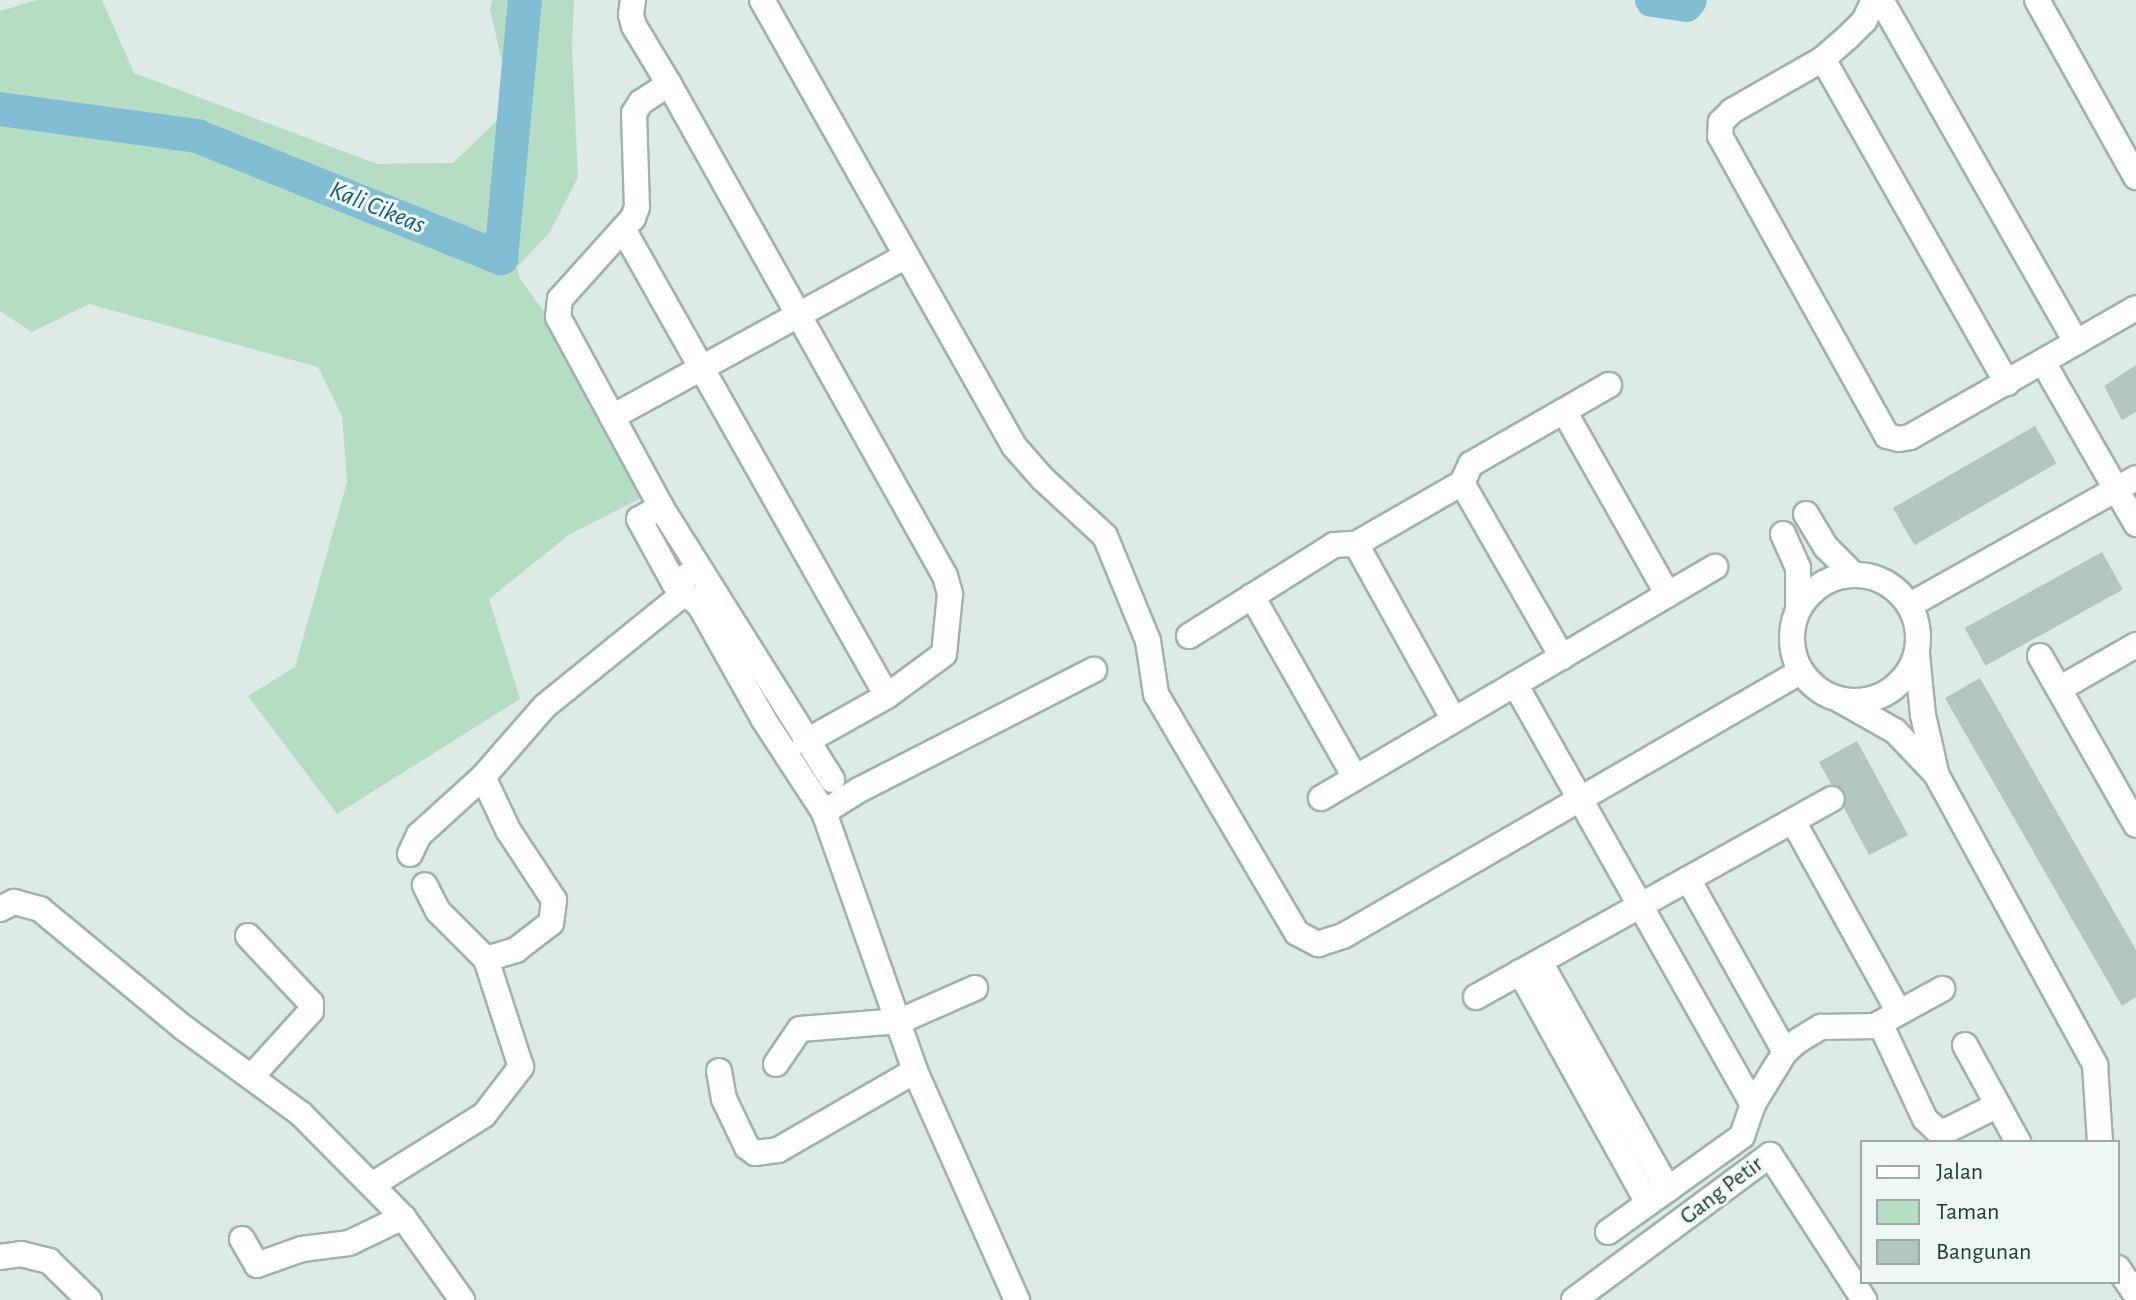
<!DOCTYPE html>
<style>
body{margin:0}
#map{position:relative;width:2136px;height:1300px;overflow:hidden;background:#ddeae6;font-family:"Alegreya Sans",sans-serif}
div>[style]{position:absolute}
.green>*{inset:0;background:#b5ddc4}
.river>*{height:34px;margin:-17px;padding:0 17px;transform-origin:17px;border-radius:17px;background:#81bed3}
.building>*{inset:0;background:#b3c5bf;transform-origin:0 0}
.roads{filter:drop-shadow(2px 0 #a0b2ae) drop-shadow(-2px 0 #a0b2ae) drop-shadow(0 2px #a0b2ae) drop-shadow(0 -2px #a0b2ae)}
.minor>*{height:24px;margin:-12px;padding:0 12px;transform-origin:12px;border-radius:12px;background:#fff}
.minor>.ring{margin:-12px;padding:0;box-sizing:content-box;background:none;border:24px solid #fff;border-radius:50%}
span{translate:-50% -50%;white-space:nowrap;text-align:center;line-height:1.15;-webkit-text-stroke:6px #eef7f3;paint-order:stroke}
.street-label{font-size:24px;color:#1e3a36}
.water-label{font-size:26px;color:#165e79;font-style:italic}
.legend{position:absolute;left:1860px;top:1140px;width:260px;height:144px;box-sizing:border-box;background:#eef7f3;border:2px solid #9baba7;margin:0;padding:10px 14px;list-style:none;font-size:24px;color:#1e3a36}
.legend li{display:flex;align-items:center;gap:16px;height:40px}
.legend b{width:40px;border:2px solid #9baba7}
</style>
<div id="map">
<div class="green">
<i style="clip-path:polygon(37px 0,102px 0,134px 73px,377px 164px,453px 163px,512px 106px,490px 9px,492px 0,574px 0,572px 47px,578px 177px,550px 232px,517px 267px,520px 279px,551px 321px,641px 498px,570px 534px,489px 599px,520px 699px,337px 814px,248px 696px,295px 667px,347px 482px,342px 416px,318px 367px,89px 304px,32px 332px,0 311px,0 11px)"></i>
</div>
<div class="river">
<i style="left:1652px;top:0;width:34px;rotate:8deg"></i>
<i style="left:1686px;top:5px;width:6px;rotate:-51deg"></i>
<i style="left:0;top:109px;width:199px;rotate:7.8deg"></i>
<i style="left:197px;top:136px;width:328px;rotate:21.9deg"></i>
<i style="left:501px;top:258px;width:259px;rotate:-84.7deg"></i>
</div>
<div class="building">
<i style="clip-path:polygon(2136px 365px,2136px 412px,2122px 420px,2104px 386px)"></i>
<i style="left:2035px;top:426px;width:43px;height:164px;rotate:60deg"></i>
<i style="left:2102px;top:552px;width:43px;height:157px;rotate:61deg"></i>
<i style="clip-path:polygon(1980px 678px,2136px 950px,2136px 997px,2122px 1006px,1945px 698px)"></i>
<i style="clip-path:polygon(1857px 741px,1908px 835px,1869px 855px,1844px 808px,1845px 792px,1831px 784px,1819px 762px)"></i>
</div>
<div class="roads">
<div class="minor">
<i style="left:633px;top:0;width:15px;rotate:98deg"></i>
<i style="left:631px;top:15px;width:11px;rotate:75deg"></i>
<i style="left:634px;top:26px;width:68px;rotate:58.9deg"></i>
<i style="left:669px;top:84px;width:33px;rotate:147deg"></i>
<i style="left:641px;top:102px;width:13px;rotate:122deg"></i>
<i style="left:634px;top:113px;width:94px;rotate:88.2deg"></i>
<i style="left:637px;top:207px;width:12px;rotate:110deg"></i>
<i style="left:633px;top:218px;width:109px;rotate:132deg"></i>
<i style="left:560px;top:299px;width:18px;rotate:96deg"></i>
<i style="left:558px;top:317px;width:216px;rotate:61.5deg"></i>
<i style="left:661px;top:507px;width:322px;rotate:57.9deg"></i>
<i style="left:762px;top:0;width:512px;rotate:60.53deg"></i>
<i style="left:1014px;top:446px;width:44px;rotate:48.7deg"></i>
<i style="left:1043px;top:479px;width:84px;rotate:42.6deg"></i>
<i style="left:1105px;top:536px;width:113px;rotate:67.7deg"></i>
<i style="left:1148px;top:641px;width:54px;rotate:81.4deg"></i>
<i style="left:1156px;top:694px;width:277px;rotate:59.5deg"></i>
<i style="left:1297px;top:933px;width:24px;rotate:28deg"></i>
<i style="left:1318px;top:944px;width:26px;rotate:-18deg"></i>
<i style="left:1343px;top:936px;width:528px;rotate:-30.01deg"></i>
<i style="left:1874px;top:0;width:23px;rotate:115deg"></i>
<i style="left:1864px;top:21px;width:23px;rotate:135deg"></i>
<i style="left:1848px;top:37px;width:33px;rotate:139deg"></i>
<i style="left:1823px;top:59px;width:105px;rotate:150.3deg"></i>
<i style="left:1732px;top:111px;width:16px;rotate:135deg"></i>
<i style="left:1721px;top:122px;width:14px;rotate:94deg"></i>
<i style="left:1720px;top:136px;width:343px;rotate:60.9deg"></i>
<i style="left:1887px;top:436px;width:12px;rotate:14deg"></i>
<i style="left:1899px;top:439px;width:11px;rotate:-10deg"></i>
<i style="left:1910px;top:437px;width:260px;rotate:-29.7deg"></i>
<i style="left:1881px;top:0;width:394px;rotate:60.3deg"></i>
<i style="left:2037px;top:0;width:203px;rotate:60.8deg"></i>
<i style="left:1823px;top:59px;width:373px;rotate:60.4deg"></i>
<i style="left:669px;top:84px;width:564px;rotate:60.71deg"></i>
<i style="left:945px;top:576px;width:19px;rotate:74deg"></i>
<i style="left:950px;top:594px;width:60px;rotate:95.7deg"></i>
<i style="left:944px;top:654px;width:71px;rotate:143.6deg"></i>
<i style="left:887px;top:696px;width:94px;rotate:150.7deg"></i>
<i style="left:623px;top:229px;width:536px;rotate:60.52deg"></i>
<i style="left:2043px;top:362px;width:187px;rotate:60.1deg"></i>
<i style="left:1564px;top:411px;width:211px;rotate:60.5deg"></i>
<i style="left:612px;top:417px;width:335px;rotate:-28.7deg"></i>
<i style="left:1462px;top:483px;width:201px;rotate:60.1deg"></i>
<i style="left:661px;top:507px;width:25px;rotate:151deg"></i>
<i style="left:639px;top:519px;width:73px;rotate:61.3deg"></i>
<i style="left:674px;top:583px;width:29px;rotate:-29deg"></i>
<i style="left:1806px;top:514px;width:39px;rotate:59deg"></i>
<i style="left:1826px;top:547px;width:38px;rotate:45deg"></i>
<i style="left:1783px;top:534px;width:37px;rotate:66deg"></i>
<i style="left:1798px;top:568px;width:39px;rotate:90deg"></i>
<i style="left:1356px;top:544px;width:201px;rotate:60.9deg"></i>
<i class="ring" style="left:1792px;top:575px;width:102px;height:102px"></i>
<i style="left:1252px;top:596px;width:208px;rotate:60.4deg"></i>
<i style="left:1910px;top:605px;width:259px;rotate:-29.3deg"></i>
<i style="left:1189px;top:636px;width:171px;rotate:-32.1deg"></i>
<i style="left:1334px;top:545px;width:22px;rotate:-3deg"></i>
<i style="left:1356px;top:544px;width:122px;rotate:-29.9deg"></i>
<i style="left:1462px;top:483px;width:21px;rotate:-65deg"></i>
<i style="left:1471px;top:464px;width:159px;rotate:-29.8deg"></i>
<i style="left:1917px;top:655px;width:60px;rotate:84.3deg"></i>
<i style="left:1923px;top:715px;width:58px;rotate:77.2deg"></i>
<i style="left:2040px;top:656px;width:194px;rotate:60.4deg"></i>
<i style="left:1515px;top:684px;width:483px;rotate:60.5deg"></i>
<i style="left:2059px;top:689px;width:89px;rotate:-29.7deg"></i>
<i style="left:1840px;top:700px;width:63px;rotate:29.4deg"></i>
<i style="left:1895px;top:731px;width:59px;rotate:46.4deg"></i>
<i style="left:1936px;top:774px;width:332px;rotate:61.3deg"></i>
<i style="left:2095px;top:1065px;width:77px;rotate:86.3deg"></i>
<i style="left:483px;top:777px;width:59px;rotate:64.7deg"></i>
<i style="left:508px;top:830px;width:84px;rotate:56.7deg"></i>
<i style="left:554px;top:900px;width:23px;rotate:97deg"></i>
<i style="left:551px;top:923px;width:44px;rotate:142.4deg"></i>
<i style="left:516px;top:950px;width:31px;rotate:163deg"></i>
<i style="left:1321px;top:798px;width:457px;rotate:-30.4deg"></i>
<i style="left:824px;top:812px;width:41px;rotate:-32.2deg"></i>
<i style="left:859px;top:790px;width:264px;rotate:-27.1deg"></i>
<i style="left:1793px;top:821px;width:218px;rotate:61deg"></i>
<i style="left:410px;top:854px;width:21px;rotate:-65deg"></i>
<i style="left:419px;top:835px;width:86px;rotate:-42.2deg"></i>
<i style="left:483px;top:777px;width:94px;rotate:-48.9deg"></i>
<i style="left:545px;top:706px;width:175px;rotate:-39deg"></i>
<i style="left:681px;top:596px;width:10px;rotate:6deg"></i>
<i style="left:691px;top:597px;width:13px;rotate:45deg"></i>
<i style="left:700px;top:606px;width:131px;rotate:60.7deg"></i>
<i style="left:764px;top:720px;width:110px;rotate:56.9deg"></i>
<i style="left:824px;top:812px;width:275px;rotate:70.6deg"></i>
<i style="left:915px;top:1071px;width:251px;rotate:66deg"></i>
<i style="left:1688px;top:879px;width:198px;rotate:60.7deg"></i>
<i style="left:0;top:909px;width:16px;rotate:-27deg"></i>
<i style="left:14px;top:902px;width:27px;rotate:15deg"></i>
<i style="left:40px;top:909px;width:187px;rotate:39.6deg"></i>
<i style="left:184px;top:1028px;width:145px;rotate:36.3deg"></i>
<i style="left:301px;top:1114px;width:145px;rotate:45.3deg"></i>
<i style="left:403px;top:1217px;width:102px;rotate:54.6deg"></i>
<i style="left:248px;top:936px;width:92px;rotate:46.8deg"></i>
<i style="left:311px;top:1003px;width:8px;rotate:90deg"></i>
<i style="left:311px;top:1011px;width:86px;rotate:132.2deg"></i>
<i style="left:1540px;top:962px;width:261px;rotate:60.6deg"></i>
<i style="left:1520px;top:972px;width:264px;rotate:61deg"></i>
<i style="left:1476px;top:997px;width:407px;rotate:-29.1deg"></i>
<i style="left:1880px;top:1023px;width:106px;rotate:64.9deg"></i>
<i style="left:1925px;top:1119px;width:16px;rotate:43deg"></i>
<i style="left:1937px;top:1130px;width:9px;rotate:6deg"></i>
<i style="left:1946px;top:1131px;width:58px;rotate:-26.6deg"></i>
<i style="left:1965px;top:1045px;width:111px;rotate:61.3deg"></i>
<i style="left:776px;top:1064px;width:42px;rotate:-55.6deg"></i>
<i style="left:800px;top:1029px;width:100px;rotate:-4.6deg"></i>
<i style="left:900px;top:1021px;width:82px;rotate:-23.7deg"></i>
<i style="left:719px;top:1071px;width:28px;rotate:80deg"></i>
<i style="left:724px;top:1099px;width:53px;rotate:64.4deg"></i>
<i style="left:747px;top:1147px;width:10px;rotate:37deg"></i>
<i style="left:755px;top:1153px;width:23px;rotate:-7deg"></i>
<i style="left:778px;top:1150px;width:158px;rotate:-30deg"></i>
<i style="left:372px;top:1185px;width:132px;rotate:-32deg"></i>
<i style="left:484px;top:1115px;width:61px;rotate:-52.4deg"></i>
<i style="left:521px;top:1067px;width:114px;rotate:-108deg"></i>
<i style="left:486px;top:959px;width:68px;rotate:-135deg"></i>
<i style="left:438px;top:911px;width:29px;rotate:-117deg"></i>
<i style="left:1608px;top:1232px;width:165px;rotate:-35.6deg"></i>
<i style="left:1742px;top:1136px;width:34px;rotate:-71deg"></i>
<i style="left:1753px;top:1104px;width:61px;rotate:-58.4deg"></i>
<i style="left:1785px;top:1052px;width:18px;rotate:-41deg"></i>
<i style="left:1799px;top:1040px;width:26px;rotate:-31deg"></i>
<i style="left:1821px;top:1027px;width:54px;rotate:-1.1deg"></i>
<i style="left:1875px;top:1026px;width:77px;rotate:-28.9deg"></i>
<i style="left:242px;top:1239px;width:30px;rotate:60deg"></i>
<i style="left:257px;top:1265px;width:48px;rotate:-19.6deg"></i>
<i style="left:302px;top:1249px;width:47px;rotate:-7.3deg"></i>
<i style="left:349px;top:1243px;width:60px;rotate:-25.7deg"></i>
<i style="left:0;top:1257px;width:21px;rotate:-8deg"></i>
<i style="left:21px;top:1254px;width:29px;rotate:14deg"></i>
<i style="left:49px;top:1261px;width:56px;rotate:44.3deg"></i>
<i style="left:2118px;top:1268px;width:32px;rotate:56deg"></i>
<i style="left:1574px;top:1300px;width:244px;rotate:-36.5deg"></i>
<i style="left:1770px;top:1155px;width:173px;rotate:57deg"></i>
</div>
</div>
<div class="street-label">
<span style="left:1722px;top:1191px;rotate:-37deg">Gang Petir</span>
</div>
<div class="water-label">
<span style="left:377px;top:208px;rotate:22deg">Kali Cikeas</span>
</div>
<ul class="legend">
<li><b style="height:10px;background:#fff"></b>Jalan</li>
<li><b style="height:22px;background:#b5ddc4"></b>Taman</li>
<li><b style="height:22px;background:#b3c5bf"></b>Bangunan</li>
</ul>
</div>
